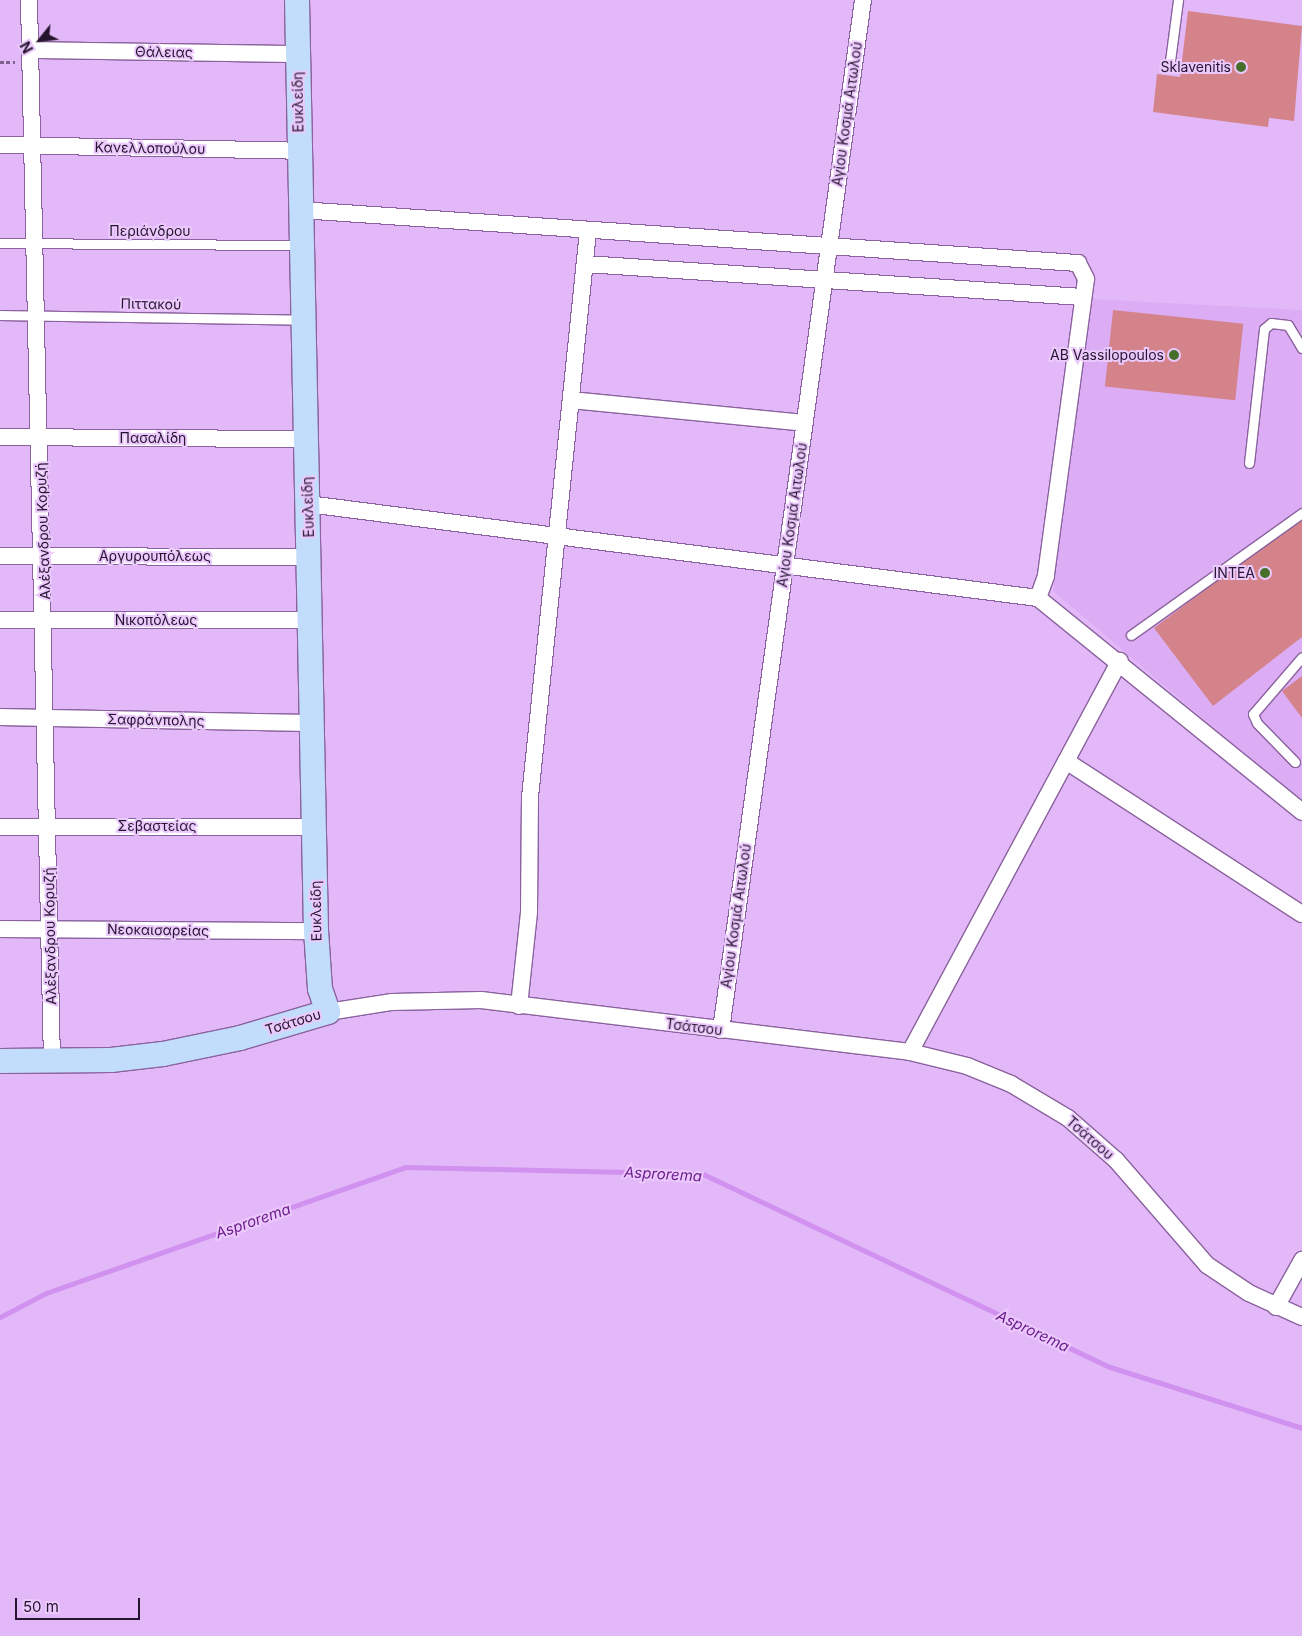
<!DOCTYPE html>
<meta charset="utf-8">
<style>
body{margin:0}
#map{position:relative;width:1302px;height:1636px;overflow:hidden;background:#e3b8f9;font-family:Inter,sans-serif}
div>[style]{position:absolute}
.built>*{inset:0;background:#dcadf4}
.stream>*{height:5px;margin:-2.5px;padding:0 2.5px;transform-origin:2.5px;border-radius:2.5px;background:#d091ef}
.building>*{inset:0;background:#d4838a;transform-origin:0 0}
.path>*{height:3px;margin-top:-1.5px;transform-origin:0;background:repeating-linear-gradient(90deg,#7e618c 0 4px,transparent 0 6.5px)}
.roads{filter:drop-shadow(1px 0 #8a629d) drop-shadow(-1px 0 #8a629d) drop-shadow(0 1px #8a629d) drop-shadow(0 -1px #8a629d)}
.lane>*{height:9px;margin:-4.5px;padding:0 4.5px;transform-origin:4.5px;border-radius:4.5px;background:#fff}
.street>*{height:16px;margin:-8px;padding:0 8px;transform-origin:8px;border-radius:8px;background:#fff}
.secondary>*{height:24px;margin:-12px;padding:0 12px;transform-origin:12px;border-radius:12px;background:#c2ddfb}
.dots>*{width:14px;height:14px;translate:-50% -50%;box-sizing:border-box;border:2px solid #ebc9fd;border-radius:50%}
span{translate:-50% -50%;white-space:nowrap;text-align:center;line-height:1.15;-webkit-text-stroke:4px #ebc9fd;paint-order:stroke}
.street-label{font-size:14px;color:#26152e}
.poi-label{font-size:14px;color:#26152e}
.right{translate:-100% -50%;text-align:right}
.water-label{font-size:15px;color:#6d1d8c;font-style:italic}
.north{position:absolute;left:15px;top:15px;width:50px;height:50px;-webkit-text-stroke:4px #ebc9fd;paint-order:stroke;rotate:241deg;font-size:14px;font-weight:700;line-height:20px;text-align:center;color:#26152e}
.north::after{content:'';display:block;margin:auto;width:18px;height:22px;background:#26152e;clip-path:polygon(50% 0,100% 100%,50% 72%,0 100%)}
.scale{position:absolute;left:15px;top:1598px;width:125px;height:22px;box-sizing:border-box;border:2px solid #26152e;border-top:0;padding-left:6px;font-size:15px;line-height:18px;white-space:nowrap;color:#26152e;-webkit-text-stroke:4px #ebc9fd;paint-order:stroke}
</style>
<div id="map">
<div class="built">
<i style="clip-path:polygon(1092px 299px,1302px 310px,1302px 803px,1053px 591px)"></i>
</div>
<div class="stream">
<i style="left:0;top:1317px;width:52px;rotate:-27.6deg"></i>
<i style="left:46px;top:1293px;width:380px;rotate:-19.3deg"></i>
<i style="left:405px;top:1167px;width:298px;rotate:1.3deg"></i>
<i style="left:703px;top:1174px;width:450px;rotate:25.4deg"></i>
<i style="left:1110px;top:1367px;width:201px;rotate:17.6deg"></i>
</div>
<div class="building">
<i style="clip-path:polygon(1188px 11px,1302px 26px,1294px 121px,1269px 118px,1268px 127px,1153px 112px,1157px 74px,1180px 77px)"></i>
<i style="left:1113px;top:310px;width:131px;height:77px;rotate:6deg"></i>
<i style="clip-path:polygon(1302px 517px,1302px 637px,1213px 706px,1154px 628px)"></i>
<i style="clip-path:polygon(1302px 676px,1302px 718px,1282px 691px)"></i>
</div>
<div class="path">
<i style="left:0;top:62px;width:15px"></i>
</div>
<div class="roads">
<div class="lane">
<i style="left:1170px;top:61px;width:62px;rotate:-82.5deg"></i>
<i style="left:0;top:243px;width:300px;rotate:0.4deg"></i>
<i style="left:0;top:315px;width:302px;rotate:0.9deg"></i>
<i style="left:1249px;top:463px;width:135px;rotate:-83.6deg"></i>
<i style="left:1264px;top:329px;width:9px;rotate:-41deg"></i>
<i style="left:1271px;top:323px;width:17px;rotate:7deg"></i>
<i style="left:1288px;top:325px;width:27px;rotate:59deg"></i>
<i style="left:1131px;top:635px;width:210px;rotate:-35.5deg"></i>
<i style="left:1295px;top:762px;width:54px;rotate:-134.3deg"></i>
<i style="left:1257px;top:723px;width:10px;rotate:-114deg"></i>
<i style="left:1253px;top:714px;width:75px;rotate:-49.3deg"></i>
</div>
<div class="street">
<i style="left:29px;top:0;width:1062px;rotate:88.76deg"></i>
<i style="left:31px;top:50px;width:267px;rotate:0.9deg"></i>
<i style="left:0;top:145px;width:299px;rotate:1.1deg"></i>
<i style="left:300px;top:210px;width:780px;rotate:3.9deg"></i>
<i style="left:1078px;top:263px;width:18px;rotate:63deg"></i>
<i style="left:1086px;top:279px;width:300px;rotate:97.7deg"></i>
<i style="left:1046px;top:576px;width:23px;rotate:110deg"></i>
<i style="left:585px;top:264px;width:499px;rotate:3.8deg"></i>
<i style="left:571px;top:400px;width:234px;rotate:5.6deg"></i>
<i style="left:0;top:437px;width:305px;rotate:0.4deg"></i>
<i style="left:308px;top:504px;width:736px;rotate:7.34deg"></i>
<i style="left:1038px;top:598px;width:340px;rotate:39deg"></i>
<i style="left:0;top:556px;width:309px;rotate:0.2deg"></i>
<i style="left:0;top:620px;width:312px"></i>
<i style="left:0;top:717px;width:313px;rotate:1.1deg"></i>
<i style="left:1066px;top:761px;width:281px;rotate:33deg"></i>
<i style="left:0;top:827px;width:314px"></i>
<i style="left:0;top:929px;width:316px;rotate:0.4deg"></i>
<i style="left:519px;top:1006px;width:95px;rotate:-83.9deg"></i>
<i style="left:529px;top:912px;width:115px;rotate:-89.5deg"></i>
<i style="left:530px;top:797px;width:569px;rotate:-84.15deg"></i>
<i style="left:328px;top:1012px;width:65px;rotate:-8.9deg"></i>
<i style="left:392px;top:1002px;width:89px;rotate:-1.3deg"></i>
<i style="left:481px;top:1000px;width:432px;rotate:6.9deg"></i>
<i style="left:910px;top:1052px;width:59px;rotate:13.8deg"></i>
<i style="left:967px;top:1066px;width:48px;rotate:22.2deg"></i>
<i style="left:1011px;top:1084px;width:66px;rotate:30.8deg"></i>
<i style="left:1068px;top:1118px;width:64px;rotate:41.2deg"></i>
<i style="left:1116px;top:1160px;width:139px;rotate:49.1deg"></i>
<i style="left:1207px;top:1265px;width:50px;rotate:33.7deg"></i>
<i style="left:1249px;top:1293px;width:58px;rotate:24.4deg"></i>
<i style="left:721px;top:1030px;width:1040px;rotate:-82.15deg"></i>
<i style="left:910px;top:1052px;width:444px;rotate:-61.8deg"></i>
<i style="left:1276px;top:1307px;width:54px;rotate:-61deg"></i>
</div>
<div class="secondary">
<i style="left:0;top:1061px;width:111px;rotate:-0.5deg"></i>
<i style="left:111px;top:1060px;width:52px;rotate:-6.6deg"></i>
<i style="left:163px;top:1054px;width:79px;rotate:-11.7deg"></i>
<i style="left:240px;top:1038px;width:92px;rotate:-16.5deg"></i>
<i style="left:328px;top:1012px;width:24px;rotate:-109deg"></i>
<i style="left:320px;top:989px;width:58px;rotate:-93.9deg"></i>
<i style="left:316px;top:931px;width:931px;rotate:-91.17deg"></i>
</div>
</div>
<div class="dots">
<i style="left:1241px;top:67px;background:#476f2a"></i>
<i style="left:1174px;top:355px;background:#476f2a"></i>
<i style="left:1265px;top:573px;background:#476f2a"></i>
</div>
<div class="street-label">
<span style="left:164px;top:52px;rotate:1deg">Θάλειας</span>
<span style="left:298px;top:102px;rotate:-91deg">Ευκλείδη</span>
<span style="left:847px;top:114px;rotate:-82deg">Αγίου Κοσμά Αιτωλού</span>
<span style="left:150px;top:148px;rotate:1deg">Κανελλοπούλου</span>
<span style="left:150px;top:231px">Περιάνδρου</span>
<span style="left:151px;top:304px;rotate:1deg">Πιττακού</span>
<span style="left:153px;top:438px">Πασαλίδη</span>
<span style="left:308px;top:507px;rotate:-92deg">Ευκλείδη</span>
<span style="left:792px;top:515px;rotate:-82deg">Αγίου Κοσμά Αιτωλού</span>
<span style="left:43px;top:531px;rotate:-92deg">Αλέξανδρου Κορυζή</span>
<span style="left:155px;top:556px">Αργυρουπόλεως</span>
<span style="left:156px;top:620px">Νικοπόλεως</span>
<span style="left:156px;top:720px;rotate:1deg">Σαφράνπολης</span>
<span style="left:157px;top:826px">Σεβαστείας</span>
<span style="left:316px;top:911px;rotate:-91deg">Ευκλείδη</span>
<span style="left:736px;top:916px;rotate:-82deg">Αγίου Κοσμά Αιτωλού</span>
<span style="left:158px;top:930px;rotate:1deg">Νεοκαισαρείας</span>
<span style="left:50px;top:936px;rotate:-91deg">Αλέξανδρου Κορυζή</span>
<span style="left:293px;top:1022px;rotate:-17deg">Τσάτσου</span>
<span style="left:694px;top:1027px;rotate:7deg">Τσάτσου</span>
<span style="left:1090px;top:1138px;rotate:41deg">Τσάτσου</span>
</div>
<div class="poi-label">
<span class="right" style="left:1231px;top:67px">Sklavenitis</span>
<span class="right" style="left:1164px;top:355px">AB Vassilopoulos</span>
<span class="right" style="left:1255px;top:573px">INTEA</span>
</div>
<div class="water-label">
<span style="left:663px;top:1174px;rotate:3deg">Asprorema</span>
<span style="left:253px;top:1221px;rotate:-19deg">Asprorema</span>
<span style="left:1033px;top:1331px;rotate:25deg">Asprorema</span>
</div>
<div class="north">N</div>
<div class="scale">50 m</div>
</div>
